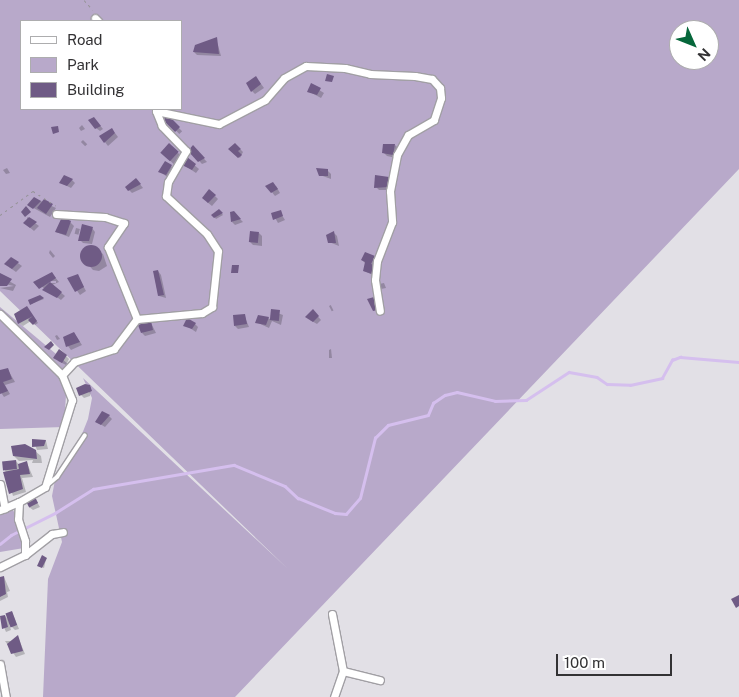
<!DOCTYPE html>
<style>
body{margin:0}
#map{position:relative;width:739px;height:697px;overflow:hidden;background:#e2e0e6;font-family:"Public Sans",sans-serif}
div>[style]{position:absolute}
.green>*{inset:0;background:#b8a9ca}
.shadow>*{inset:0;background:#0003;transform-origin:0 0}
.stream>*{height:2.5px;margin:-1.25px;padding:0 1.25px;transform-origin:1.25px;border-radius:1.25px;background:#d5bfee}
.building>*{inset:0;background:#6f5b85;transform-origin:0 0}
.round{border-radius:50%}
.path>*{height:1px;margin-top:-0.5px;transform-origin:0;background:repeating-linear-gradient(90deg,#959397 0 2.5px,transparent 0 6.5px)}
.roads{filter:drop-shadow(1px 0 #a19fa4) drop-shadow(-1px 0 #a19fa4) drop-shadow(0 1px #a19fa4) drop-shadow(0 -1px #a19fa4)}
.service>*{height:4px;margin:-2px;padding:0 2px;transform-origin:2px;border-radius:2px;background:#fff}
.minor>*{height:7px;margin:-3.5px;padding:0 3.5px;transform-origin:3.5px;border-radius:3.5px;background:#fff}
span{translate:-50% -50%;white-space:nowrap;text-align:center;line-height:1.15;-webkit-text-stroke:5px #fff;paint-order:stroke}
.legend{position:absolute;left:20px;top:20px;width:162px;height:90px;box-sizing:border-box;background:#fff;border:1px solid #adadae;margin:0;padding:6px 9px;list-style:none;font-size:15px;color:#333234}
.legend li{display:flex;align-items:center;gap:10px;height:25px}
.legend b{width:25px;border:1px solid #adadae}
.north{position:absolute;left:669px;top:20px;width:50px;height:50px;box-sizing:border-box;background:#fff;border:1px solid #adadae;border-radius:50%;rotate:134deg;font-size:14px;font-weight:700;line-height:20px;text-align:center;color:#333234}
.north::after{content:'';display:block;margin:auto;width:18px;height:22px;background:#06673b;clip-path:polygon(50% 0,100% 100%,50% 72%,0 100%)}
.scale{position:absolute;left:556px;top:654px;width:116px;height:22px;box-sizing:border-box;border:2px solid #333234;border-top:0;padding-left:6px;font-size:15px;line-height:18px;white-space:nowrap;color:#333234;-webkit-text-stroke:4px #fff;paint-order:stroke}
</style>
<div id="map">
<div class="green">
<i style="clip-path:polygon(evenodd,0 0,739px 0,739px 169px,235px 697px,43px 697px,48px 579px,62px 542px,52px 496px,55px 480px,78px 444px,88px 419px,92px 398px,83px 378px,288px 569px,0 291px,0 0,21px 21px,181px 21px,181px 109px,21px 109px,21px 21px,0 0,679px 30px,709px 30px,709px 60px,679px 60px,679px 30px)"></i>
<i style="clip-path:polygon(0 307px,68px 364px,64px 427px,0 429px)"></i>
<i style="clip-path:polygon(7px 502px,22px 523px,30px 547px,0 552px,0 504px)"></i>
</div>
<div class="shadow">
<i style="clip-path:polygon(216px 38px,221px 56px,197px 55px,194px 52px)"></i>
<i style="clip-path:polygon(259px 81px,264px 88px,255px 94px,252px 91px)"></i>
<i style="clip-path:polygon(311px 85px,324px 93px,321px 98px,308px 91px)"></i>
<i style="left:168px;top:117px;width:20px;height:4px;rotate:45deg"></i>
<i style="clip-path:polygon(97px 122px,103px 129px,100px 131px,96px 128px)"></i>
<i style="clip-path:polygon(82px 125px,85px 129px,81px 131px,79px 128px)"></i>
<i style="clip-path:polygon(115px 133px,118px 137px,108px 146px,101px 137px)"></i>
<i style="left:83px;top:140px;width:6px;height:3px;rotate:45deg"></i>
<i style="clip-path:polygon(235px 144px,243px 152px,240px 158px,230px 149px)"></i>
<i style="left:170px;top:145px;width:16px;height:11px;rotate:45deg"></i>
<i style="clip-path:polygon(395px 145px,398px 148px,396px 158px,387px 156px,384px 153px)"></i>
<i style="clip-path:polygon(193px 147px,207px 162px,202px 164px,190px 151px)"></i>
<i style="clip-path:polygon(187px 159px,199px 169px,196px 173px,184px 165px)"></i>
<i style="clip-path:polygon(171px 166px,174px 169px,169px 178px,160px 172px)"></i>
<i style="clip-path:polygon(7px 168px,10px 173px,6px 174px,3px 170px)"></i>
<i style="clip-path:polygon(327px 170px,331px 174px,331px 179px,320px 175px)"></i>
<i style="clip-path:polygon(388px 178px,391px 190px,379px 190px,376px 187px)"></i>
<i style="clip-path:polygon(136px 179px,143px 188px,132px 193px,129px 190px)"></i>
<i style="clip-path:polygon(72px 180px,75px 183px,71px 188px,61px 183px)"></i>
<i style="clip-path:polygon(267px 186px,276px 186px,280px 193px,275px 196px)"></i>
<i style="clip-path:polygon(215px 196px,218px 199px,212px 206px,207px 202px)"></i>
<i style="clip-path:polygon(34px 198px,56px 208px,50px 217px,28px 205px)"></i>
<i style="clip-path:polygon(219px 210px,223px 215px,216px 219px,213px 215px)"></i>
<i style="clip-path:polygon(280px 212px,285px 220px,278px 223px,273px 214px)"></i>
<i style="clip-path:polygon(237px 216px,243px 222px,235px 225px,232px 222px)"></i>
<i style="clip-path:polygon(27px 217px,39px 226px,34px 231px,28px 226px)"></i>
<i style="clip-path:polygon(70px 222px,74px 226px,69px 237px,56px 232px)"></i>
<i style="left:76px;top:228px;width:4px;height:6px;rotate:14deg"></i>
<i style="clip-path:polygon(92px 228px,95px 232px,92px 244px,83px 243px,80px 240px)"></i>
<i style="clip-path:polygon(259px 233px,262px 236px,262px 246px,253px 245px,250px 242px)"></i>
<i style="clip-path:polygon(334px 233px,337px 236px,339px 246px,329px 242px)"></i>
<i style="clip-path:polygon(92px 247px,103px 254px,107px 266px,99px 271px,93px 270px,82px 258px,83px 253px)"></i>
<i style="clip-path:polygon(50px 250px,55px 256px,53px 258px,49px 253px)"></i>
<i style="clip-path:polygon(374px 257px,377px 260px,375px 276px,364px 271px,366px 264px,362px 260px)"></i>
<i style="clip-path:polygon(11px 258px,22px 266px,16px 272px,9px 267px)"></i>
<i style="clip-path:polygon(158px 271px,161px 275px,166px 298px,159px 296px)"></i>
<i style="clip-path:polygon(0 276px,16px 285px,13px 291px,0 288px,14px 286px,0 283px)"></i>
<i style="clip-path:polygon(78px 276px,86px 291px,80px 295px,69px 279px)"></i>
<i style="clip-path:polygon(evenodd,55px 277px,59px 282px,52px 285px,65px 296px,61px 300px,35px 282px,55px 277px,44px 281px,56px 281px,56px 283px,42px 283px,44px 281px)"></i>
<i style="clip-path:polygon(384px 283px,386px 288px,381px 289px,379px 284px)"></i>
<i style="clip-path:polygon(40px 296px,44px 299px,31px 304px)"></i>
<i style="left:329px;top:306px;width:2px;height:6px;rotate:-27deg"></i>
<i style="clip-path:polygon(27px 308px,38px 323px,35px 325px,31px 321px,23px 326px,19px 323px)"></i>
<i style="clip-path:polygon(272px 311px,283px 315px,281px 325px,272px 321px,269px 328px,256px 322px,268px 318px,271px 320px)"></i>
<i style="clip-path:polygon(313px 311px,321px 320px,317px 324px,310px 320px)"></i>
<i style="clip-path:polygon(244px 315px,249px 327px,238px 329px,235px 326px)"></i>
<i style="clip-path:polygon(151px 323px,156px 333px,145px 336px,142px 333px)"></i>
<i style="clip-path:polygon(195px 324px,198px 327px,196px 332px,185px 325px)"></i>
<i style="clip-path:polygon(74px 333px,82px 345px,71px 350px,68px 346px)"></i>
<i style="clip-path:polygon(57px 335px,60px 339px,57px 340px,55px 336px)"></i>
<i style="clip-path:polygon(331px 349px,332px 358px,329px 358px,329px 350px)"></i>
<i style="clip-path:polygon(66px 356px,69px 359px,66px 365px,58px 361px)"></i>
<i style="clip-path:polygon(8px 370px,15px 382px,5px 385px,10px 394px,4px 397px,0 391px,0 379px)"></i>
<i style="clip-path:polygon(91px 387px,90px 396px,84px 398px,81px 395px)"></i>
<i style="clip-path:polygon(109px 416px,112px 419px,105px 427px,97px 422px)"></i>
<i style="clip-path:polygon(33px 440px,46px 441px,48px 449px,37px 450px)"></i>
<i style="clip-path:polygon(35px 451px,41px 456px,42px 463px,32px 463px,33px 460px,19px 461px,14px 456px)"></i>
<i style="clip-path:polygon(16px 461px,19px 465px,27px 463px,33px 477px,22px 478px,26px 492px,13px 496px,5px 470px)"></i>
<i style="clip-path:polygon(34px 497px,40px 507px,33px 510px,29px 507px)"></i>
<i style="clip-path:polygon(46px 559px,44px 568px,40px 566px)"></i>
<i style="clip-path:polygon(4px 577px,10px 591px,7px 592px,8px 597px,0 601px,0 579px)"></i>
<i style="clip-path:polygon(12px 612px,19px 629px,15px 630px,9px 624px,11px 630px,6px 632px,0 618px,5px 616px,10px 621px)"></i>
<i style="clip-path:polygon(18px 637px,25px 654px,16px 657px,5px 641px,13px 641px)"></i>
</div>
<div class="stream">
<i style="left:0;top:544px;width:14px;rotate:-39deg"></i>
<i style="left:11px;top:535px;width:49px;rotate:-26.6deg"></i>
<i style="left:55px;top:513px;width:45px;rotate:-32.3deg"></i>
<i style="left:93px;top:489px;width:143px;rotate:-9.7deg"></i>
<i style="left:234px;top:465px;width:55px;rotate:22.4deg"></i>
<i style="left:285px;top:486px;width:18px;rotate:43deg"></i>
<i style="left:298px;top:498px;width:40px;rotate:22deg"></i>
<i style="left:335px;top:513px;width:11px;rotate:5deg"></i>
<i style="left:346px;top:514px;width:21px;rotate:-49deg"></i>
<i style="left:360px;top:498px;width:62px;rotate:-76deg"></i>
<i style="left:375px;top:438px;width:18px;rotate:-45deg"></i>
<i style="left:388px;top:425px;width:41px;rotate:-14deg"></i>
<i style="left:428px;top:415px;width:13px;rotate:-67deg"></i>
<i style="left:433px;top:403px;width:14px;rotate:-34deg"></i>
<i style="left:445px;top:395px;width:12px;rotate:-14deg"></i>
<i style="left:457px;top:392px;width:39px;rotate:13deg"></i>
<i style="left:495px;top:401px;width:31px;rotate:-2deg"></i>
<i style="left:526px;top:400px;width:51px;rotate:-33.1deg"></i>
<i style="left:569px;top:372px;width:28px;rotate:10deg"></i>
<i style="left:597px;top:377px;width:12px;rotate:35deg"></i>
<i style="left:607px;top:384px;width:23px;rotate:2deg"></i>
<i style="left:630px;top:385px;width:33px;rotate:-12deg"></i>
<i style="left:662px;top:378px;width:21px;rotate:-61deg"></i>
<i style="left:672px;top:360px;width:9px;rotate:-21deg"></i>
<i style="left:680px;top:357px;width:59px;rotate:4.8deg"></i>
</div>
<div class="building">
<i style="clip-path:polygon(217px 37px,219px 54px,193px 52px,195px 45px)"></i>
<i style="clip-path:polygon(327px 74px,334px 76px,332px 82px,325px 81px)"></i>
<i style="clip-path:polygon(256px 76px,261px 84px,251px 92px,246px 83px)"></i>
<i style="clip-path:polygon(311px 83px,321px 88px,317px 95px,307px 92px)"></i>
<i style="left:168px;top:115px;width:17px;height:7px;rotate:45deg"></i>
<i style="clip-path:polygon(94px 117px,101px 126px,95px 129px,88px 120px)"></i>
<i style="clip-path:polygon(58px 126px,59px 132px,53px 134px,51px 127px)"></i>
<i style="clip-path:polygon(112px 128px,115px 133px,104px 143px,99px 136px)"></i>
<i style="left:169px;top:143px;width:13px;height:13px;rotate:42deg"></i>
<i style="clip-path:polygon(235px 143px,241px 149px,238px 151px,242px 155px,238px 158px,228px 149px)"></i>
<i style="clip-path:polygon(383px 144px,395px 144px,393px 155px,382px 153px)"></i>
<i style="clip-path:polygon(193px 145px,205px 158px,198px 162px,188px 151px)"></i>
<i style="clip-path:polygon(187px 157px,196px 164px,192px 170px,182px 165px)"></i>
<i style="clip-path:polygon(165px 161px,172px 165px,166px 175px,158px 172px)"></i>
<i style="clip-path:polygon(316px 168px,328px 169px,328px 176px,319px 176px)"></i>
<i style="clip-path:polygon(64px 175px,73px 179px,67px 186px,59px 183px)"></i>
<i style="clip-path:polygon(375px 175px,389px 177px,388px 187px,374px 188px)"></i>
<i style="clip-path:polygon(136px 178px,141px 184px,128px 191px,125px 187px)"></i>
<i style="clip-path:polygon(273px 182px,278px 189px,271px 193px,265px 186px)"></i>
<i style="clip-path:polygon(209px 189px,216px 195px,208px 203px,202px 198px)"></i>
<i style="clip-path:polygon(34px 197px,41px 201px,33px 209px,27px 205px)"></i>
<i style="clip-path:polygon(44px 199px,53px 204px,46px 214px,37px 208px)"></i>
<i style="clip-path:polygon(26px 206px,31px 212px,25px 217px,21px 212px)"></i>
<i style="clip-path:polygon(219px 209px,223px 213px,214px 218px,211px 215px)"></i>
<i style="clip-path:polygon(281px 210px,283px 216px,273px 220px,271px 213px)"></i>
<i style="clip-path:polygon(234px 211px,241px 219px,231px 222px,230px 212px)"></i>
<i style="clip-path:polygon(29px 217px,37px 222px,30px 228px,23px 223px)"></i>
<i style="clip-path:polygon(62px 217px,71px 221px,66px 235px,55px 232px)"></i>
<i style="clip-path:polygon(82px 224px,93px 227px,89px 241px,78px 241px)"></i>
<i style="left:250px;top:231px;width:9px;height:11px;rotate:6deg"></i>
<i style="clip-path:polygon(334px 231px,336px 243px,328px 243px,326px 235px)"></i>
<i class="round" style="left:80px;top:245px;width:22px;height:22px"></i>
<i style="clip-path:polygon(365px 252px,375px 256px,371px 264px,374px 265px,372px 274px,363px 271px,365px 262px,361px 260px)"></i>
<i style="clip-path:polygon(11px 257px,19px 262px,12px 269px,4px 264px)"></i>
<i style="clip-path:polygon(232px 265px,239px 265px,238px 273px,231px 273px)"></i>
<i style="clip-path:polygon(158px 270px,164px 295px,158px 296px,153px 271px)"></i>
<i style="clip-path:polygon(52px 272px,56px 278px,50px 282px,62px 292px,57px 298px,42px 290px,50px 282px,39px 289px,33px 282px)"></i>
<i style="clip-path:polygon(0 273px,12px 279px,7px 286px,0 286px)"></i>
<i style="clip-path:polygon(78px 274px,84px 287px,75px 292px,67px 278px)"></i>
<i style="clip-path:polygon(40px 295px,44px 298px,30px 305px,28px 300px)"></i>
<i style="clip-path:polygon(374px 297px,378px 310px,373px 311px,367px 299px)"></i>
<i style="clip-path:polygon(27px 306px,37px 321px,33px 325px,28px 320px,33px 316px,18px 324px,14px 314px)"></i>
<i style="left:271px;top:309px;width:9px;height:11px;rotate:6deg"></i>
<i style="clip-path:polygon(313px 309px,319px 316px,313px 322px,305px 317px)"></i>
<i style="clip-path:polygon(245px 314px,247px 324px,234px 326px,233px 315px)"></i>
<i style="clip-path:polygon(258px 315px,269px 317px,266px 325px,255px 323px)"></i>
<i style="clip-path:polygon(187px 318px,196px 323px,192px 329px,183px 326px)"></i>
<i style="clip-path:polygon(151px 321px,153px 330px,141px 333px,138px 325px)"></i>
<i style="clip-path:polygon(74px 332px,80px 342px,66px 347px,63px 337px)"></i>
<i style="clip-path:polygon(51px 341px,54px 345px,49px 350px,44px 347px)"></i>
<i style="clip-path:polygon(59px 349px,67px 355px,62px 363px,53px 358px)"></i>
<i style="clip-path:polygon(8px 368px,12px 379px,3px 382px,8px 391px,0 394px,0 370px)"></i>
<i style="clip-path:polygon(85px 384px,90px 385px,92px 391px,79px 396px,76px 388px)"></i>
<i style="clip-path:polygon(102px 411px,110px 415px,101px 425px,95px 422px)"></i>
<i style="clip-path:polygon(32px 439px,46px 440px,44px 446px,32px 447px)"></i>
<i style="clip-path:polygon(25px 444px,36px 450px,37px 459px,13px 456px,11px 446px)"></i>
<i style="left:16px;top:460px;width:9px;height:14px;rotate:84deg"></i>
<i style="clip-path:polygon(27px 461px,30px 474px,20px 475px,23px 489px,9px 494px,3px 472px,19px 469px,18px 464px)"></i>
<i style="left:34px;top:495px;width:9px;height:10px;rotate:63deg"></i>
<i style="clip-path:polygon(42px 555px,47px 558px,42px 568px,37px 566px)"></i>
<i style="clip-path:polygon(4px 576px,6px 594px,0 597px,0 577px)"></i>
<i style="clip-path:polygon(739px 595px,739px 606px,736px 608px,731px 599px)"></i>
<i style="left:12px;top:611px;width:15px;height:7px;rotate:70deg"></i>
<i style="clip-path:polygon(5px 615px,8px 627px,2px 629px,0 616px)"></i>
<i style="clip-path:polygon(18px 635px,23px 651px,11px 654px,7px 644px)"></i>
</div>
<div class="path">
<i style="left:84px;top:0;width:13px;rotate:48deg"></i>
<i style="left:0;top:215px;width:41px;rotate:-36deg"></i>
<i style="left:33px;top:191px;width:27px;rotate:33deg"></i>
</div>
<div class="roads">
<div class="service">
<i style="left:45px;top:487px;width:16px;rotate:-40deg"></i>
<i style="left:57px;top:477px;width:50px;rotate:-56.3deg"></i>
</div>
<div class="minor">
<i style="left:95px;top:18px;width:4px;rotate:45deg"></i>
<i style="left:56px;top:214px;width:49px;rotate:3.5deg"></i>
<i style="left:105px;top:217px;width:20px;rotate:18deg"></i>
<i style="left:124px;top:223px;width:29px;rotate:124deg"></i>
<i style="left:108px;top:247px;width:78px;rotate:68.1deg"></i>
<i style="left:0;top:314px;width:87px;rotate:44.5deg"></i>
<i style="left:62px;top:375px;width:27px;rotate:68deg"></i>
<i style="left:72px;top:400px;width:91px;rotate:107.2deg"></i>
<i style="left:45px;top:487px;width:30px;rotate:150deg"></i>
<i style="left:19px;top:502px;width:17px;rotate:93deg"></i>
<i style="left:18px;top:519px;width:23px;rotate:72deg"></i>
<i style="left:25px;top:541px;width:14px;rotate:90deg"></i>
<i style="left:62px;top:375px;width:18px;rotate:-47deg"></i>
<i style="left:74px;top:362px;width:42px;rotate:-18deg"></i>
<i style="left:114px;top:349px;width:38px;rotate:-53deg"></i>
<i style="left:137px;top:319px;width:65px;rotate:-5.3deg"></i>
<i style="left:202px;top:313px;width:12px;rotate:-31deg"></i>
<i style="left:212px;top:307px;width:56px;rotate:-83.9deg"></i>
<i style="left:218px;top:251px;width:20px;rotate:-123deg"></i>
<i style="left:207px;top:234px;width:56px;rotate:-137.2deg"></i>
<i style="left:166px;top:196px;width:14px;rotate:-82deg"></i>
<i style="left:168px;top:182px;width:36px;rotate:-60deg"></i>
<i style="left:186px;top:151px;width:35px;rotate:-134deg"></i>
<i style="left:162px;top:126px;width:16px;rotate:-112deg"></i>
<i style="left:156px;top:111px;width:64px;rotate:11.7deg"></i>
<i style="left:219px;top:124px;width:52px;rotate:-27.6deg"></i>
<i style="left:265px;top:100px;width:29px;rotate:-49deg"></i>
<i style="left:284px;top:78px;width:25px;rotate:-29deg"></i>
<i style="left:306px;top:66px;width:39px;rotate:3deg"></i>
<i style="left:345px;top:68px;width:26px;rotate:13deg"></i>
<i style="left:370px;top:74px;width:45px;rotate:2.5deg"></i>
<i style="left:415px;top:76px;width:17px;rotate:10deg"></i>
<i style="left:432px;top:79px;width:12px;rotate:48deg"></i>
<i style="left:440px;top:88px;width:10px;rotate:84deg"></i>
<i style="left:441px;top:98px;width:23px;rotate:108deg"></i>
<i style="left:434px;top:120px;width:30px;rotate:150deg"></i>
<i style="left:408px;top:135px;width:23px;rotate:119deg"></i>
<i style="left:397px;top:155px;width:37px;rotate:101deg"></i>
<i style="left:390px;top:191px;width:31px;rotate:86deg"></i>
<i style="left:392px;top:222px;width:42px;rotate:111deg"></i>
<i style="left:377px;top:261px;width:19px;rotate:96deg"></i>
<i style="left:375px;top:280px;width:31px;rotate:81deg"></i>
<i style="left:0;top:484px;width:25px;rotate:79deg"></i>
<i style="left:0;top:510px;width:21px;rotate:-23deg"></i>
<i style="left:0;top:567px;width:28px;rotate:-26deg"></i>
<i style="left:25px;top:555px;width:34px;rotate:-38deg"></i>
<i style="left:52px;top:534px;width:11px;rotate:-10deg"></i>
<i style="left:332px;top:614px;width:58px;rotate:79.1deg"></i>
<i style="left:343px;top:671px;width:28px;rotate:109deg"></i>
<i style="left:0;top:664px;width:34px;rotate:80deg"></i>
<i style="left:343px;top:671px;width:38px;rotate:14deg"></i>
</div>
</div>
<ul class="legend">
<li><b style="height:6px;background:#fff"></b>Road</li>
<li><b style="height:14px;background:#b8a9ca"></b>Park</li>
<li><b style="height:14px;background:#6f5b85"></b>Building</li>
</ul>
<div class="north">N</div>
<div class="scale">100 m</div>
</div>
